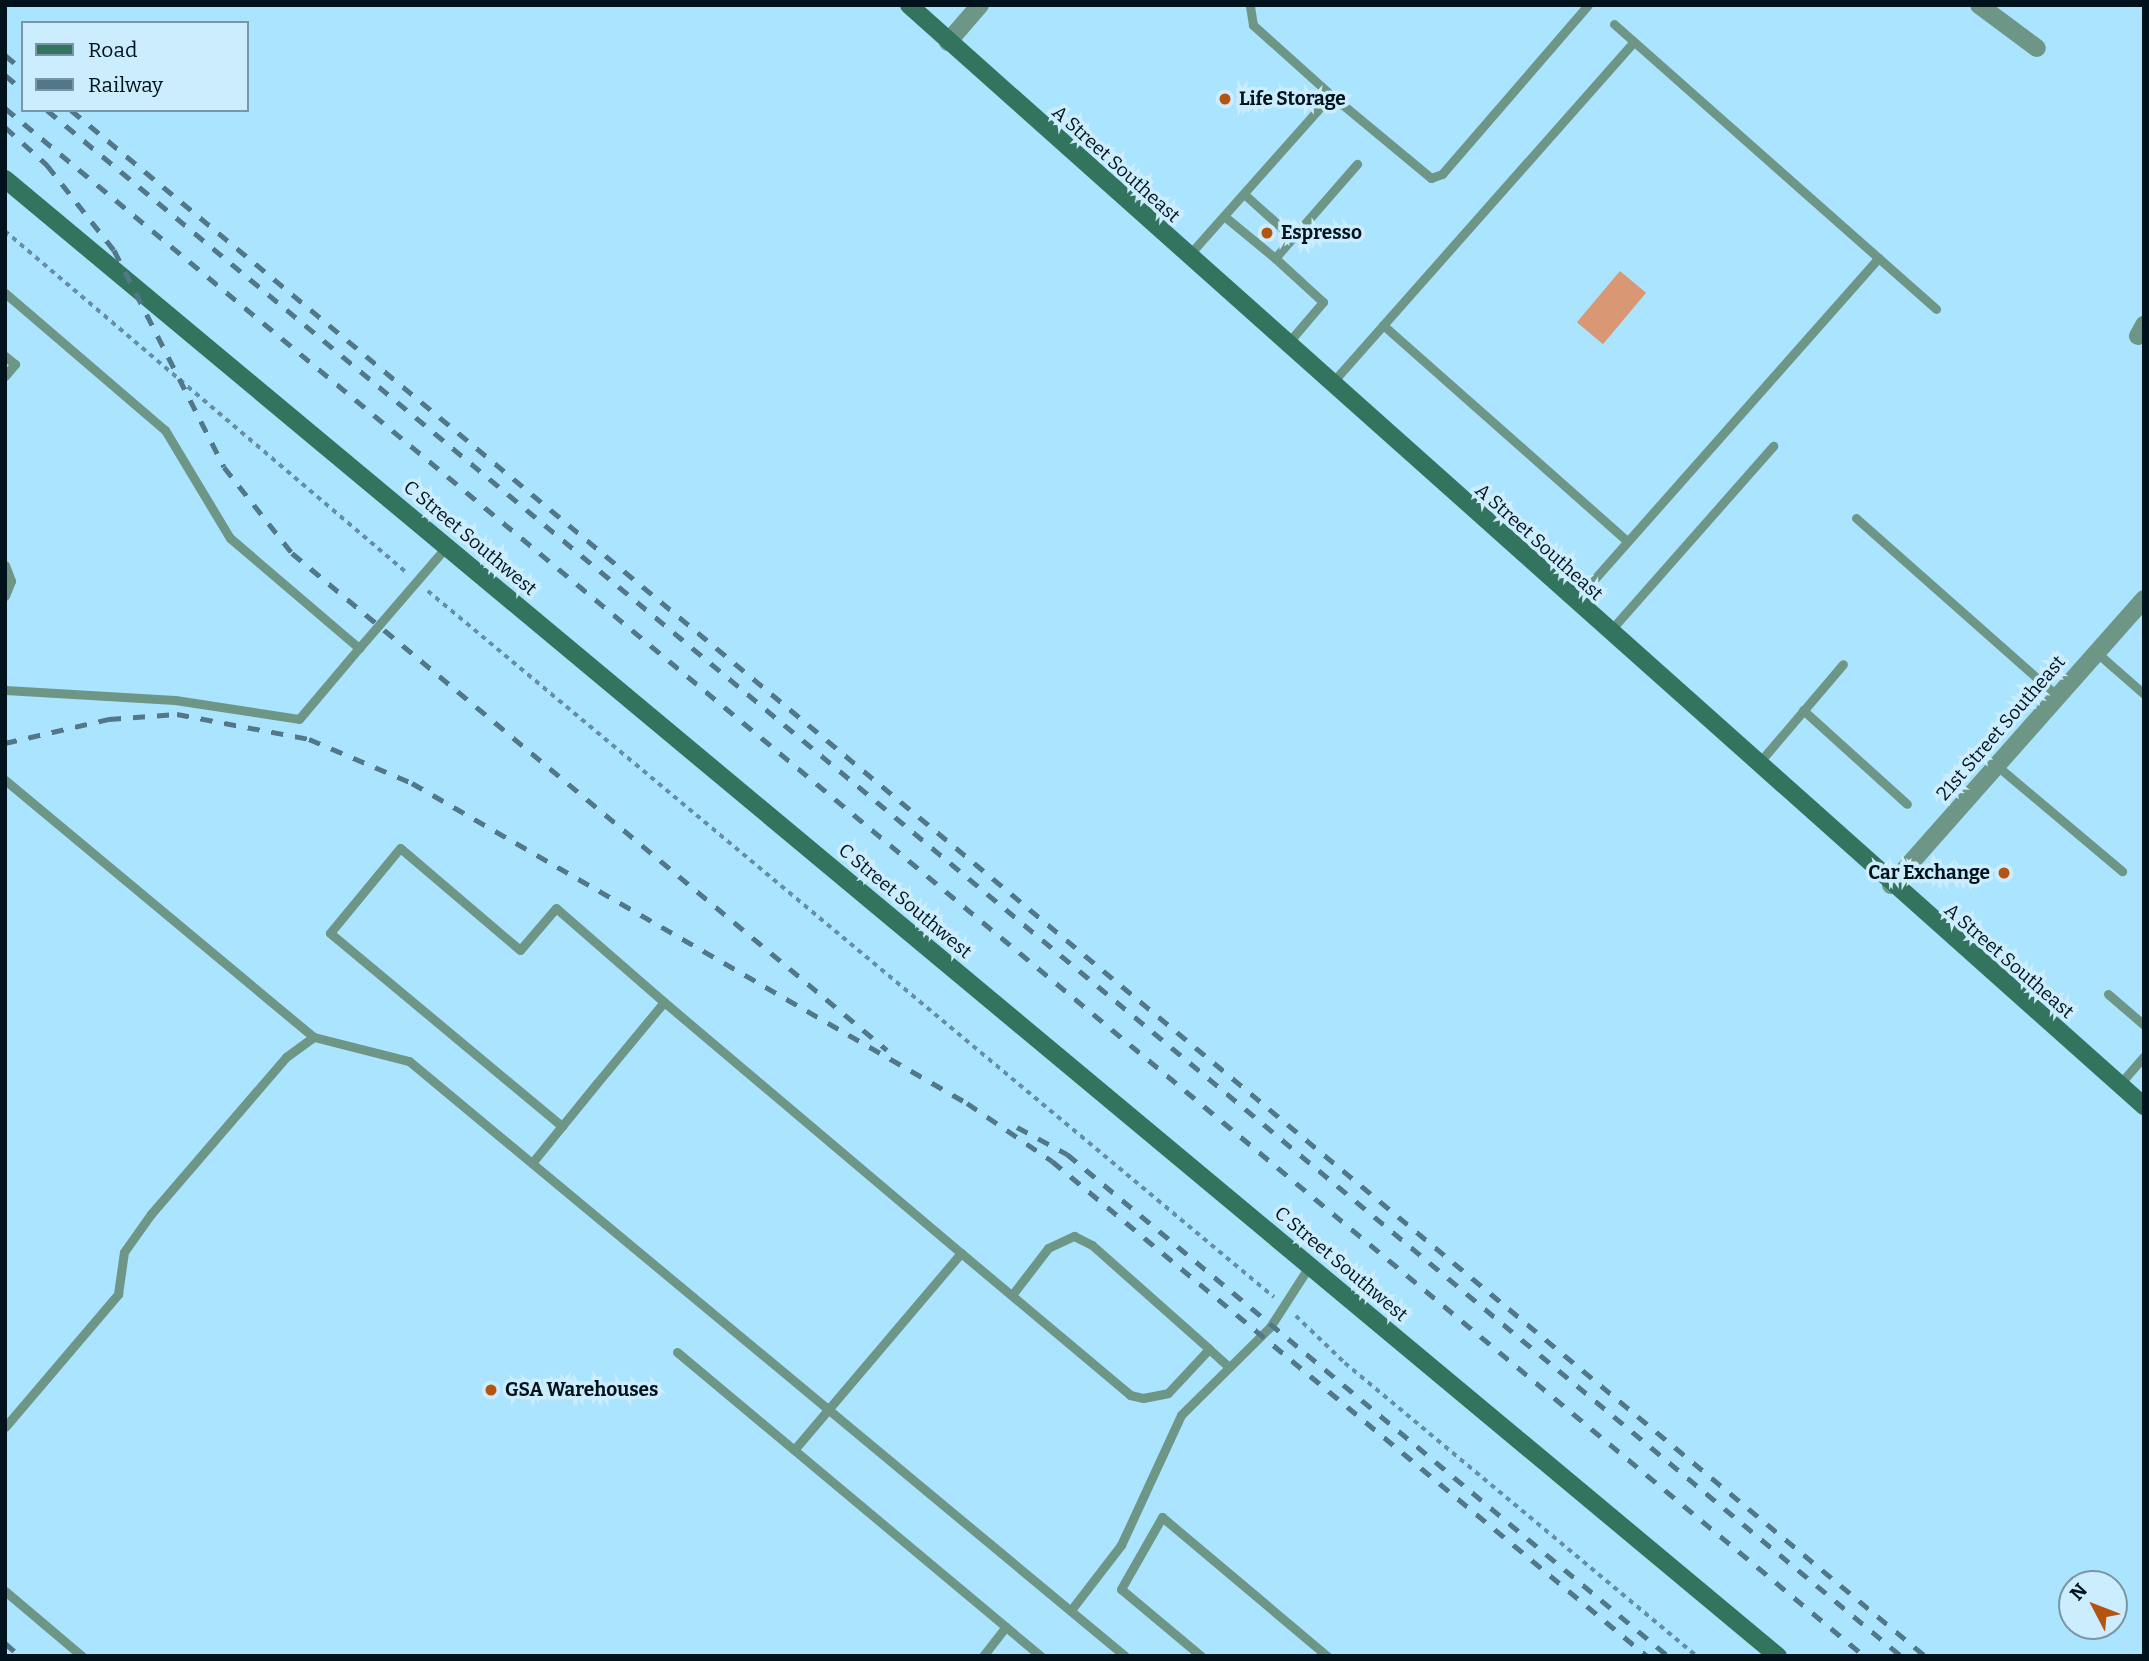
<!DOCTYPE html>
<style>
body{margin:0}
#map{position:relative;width:2149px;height:1661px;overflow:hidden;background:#aae4ff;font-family:Bitter,serif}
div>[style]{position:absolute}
.green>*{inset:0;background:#d99774;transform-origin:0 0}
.path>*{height:3.5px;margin-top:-1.75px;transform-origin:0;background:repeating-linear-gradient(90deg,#658fa3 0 5px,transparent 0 10px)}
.service>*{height:9px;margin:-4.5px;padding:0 4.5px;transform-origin:4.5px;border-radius:4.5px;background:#6d9686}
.minor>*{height:18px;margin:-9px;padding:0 9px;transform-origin:9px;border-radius:9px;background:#6d9686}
.tertiary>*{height:18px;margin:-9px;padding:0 9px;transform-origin:9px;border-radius:9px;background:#6d9686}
.secondary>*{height:18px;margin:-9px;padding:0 9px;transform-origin:9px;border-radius:9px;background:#33745e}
.rail>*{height:5px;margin-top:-2.5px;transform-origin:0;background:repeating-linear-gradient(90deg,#517789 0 12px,transparent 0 24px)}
.dots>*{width:19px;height:19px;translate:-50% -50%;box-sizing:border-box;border:4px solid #cbedfe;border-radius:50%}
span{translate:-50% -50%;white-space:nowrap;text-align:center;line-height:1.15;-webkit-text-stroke:7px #cbedfe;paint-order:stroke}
.poi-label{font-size:19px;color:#00131d;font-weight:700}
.left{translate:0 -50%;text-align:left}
.right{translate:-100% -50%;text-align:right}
.street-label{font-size:19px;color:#00131d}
.frame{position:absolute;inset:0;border:7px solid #00131d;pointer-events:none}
.legend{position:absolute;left:21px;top:21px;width:228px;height:91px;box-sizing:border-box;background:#cbedfe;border:2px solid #7a96a4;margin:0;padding:9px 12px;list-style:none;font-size:21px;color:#00131d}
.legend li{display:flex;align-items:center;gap:14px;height:35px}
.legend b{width:35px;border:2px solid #7a96a4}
.north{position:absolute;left:2058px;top:1570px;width:70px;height:70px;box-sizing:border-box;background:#cbedfe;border:2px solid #7a96a4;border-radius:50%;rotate:312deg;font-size:19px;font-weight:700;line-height:28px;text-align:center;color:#00131d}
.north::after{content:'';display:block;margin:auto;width:24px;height:32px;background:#b45410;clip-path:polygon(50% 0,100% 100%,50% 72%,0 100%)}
</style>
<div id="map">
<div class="green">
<i style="left:1620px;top:271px;width:34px;height:67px;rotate:40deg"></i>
</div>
<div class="path">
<i style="left:5px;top:231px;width:526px;rotate:40.38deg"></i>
<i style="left:428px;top:591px;width:1102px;rotate:39.85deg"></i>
<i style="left:1296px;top:1316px;width:68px;rotate:43.8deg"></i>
<i style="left:1345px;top:1363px;width:458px;rotate:39.8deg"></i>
</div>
<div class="service">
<i style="left:1614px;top:24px;width:430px;rotate:41.5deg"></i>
<i style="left:1331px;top:95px;width:130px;rotate:39.7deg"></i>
<i style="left:1431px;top:178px;width:12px;rotate:-20deg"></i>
<i style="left:1442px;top:174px;width:223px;rotate:-49.2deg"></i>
<i style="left:1244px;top:194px;width:66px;rotate:41.9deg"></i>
<i style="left:1224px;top:216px;width:66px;rotate:39.5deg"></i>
<i style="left:1189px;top:255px;width:214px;rotate:-48.4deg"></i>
<i style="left:1331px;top:95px;width:105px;rotate:-138.1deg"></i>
<i style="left:1253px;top:25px;width:20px;rotate:-99deg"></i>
<i style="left:5px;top:293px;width:211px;rotate:40.6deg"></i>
<i style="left:165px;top:430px;width:126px;rotate:59deg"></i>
<i style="left:230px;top:538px;width:170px;rotate:40.5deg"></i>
<i style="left:359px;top:648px;width:135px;rotate:-49.2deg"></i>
<i style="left:1383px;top:325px;width:326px;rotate:41.5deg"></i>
<i style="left:1288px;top:343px;width:54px;rotate:-49.5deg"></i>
<i style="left:1323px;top:302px;width:65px;rotate:-137.5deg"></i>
<i style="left:1275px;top:258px;width:125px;rotate:-48.9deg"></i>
<i style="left:5px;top:356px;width:13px;rotate:39deg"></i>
<i style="left:15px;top:364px;width:16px;rotate:130deg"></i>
<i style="left:1331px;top:384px;width:457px;rotate:-48.5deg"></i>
<i style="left:1856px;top:518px;width:268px;rotate:41.5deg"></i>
<i style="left:5px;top:565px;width:17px;rotate:69deg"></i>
<i style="left:11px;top:581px;width:16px;rotate:112deg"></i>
<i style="left:1575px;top:601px;width:458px;rotate:-48.5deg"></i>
<i style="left:1610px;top:631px;width:247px;rotate:-48.6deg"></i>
<i style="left:2096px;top:652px;width:64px;rotate:41.2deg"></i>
<i style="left:5px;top:690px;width:170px;rotate:3.4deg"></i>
<i style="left:175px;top:700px;width:125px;rotate:8.7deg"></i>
<i style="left:299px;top:719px;width:93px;rotate:-49.8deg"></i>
<i style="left:1803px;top:710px;width:140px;rotate:42.1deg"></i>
<i style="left:1758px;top:764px;width:131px;rotate:-49.6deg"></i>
<i style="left:1996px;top:765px;width:165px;rotate:40.1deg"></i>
<i style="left:5px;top:780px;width:402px;rotate:39.8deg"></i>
<i style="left:314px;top:1037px;width:98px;rotate:14.2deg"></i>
<i style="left:409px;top:1061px;width:931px;rotate:39.73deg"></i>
<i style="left:2108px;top:994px;width:48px;rotate:40.7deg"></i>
<i style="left:664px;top:1002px;width:389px;rotate:40.2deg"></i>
<i style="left:961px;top:1253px;width:258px;rotate:130.3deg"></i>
<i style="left:2119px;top:1085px;width:38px;rotate:-49deg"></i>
<i style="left:532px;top:1163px;width:48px;rotate:-51deg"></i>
<i style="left:562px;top:1126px;width:55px;rotate:-50.9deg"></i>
<i style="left:597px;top:1083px;width:105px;rotate:-50.4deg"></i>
<i style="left:664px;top:1002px;width:143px;rotate:-139deg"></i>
<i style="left:556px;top:908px;width:55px;rotate:130.6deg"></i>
<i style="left:520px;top:950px;width:157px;rotate:-139.6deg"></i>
<i style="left:400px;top:848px;width:110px;rotate:129.5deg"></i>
<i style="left:330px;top:933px;width:302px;rotate:39.8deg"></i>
<i style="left:961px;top:1253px;width:221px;rotate:40deg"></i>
<i style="left:1130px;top:1395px;width:13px;rotate:13deg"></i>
<i style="left:1143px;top:1398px;width:25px;rotate:-11deg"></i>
<i style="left:1168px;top:1393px;width:60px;rotate:-47deg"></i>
<i style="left:1209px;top:1349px;width:24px;rotate:42deg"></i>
<i style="left:1012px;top:1295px;width:59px;rotate:-52.5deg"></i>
<i style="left:1048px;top:1248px;width:29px;rotate:-25deg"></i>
<i style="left:1074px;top:1236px;width:20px;rotate:27deg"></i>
<i style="left:1092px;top:1245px;width:157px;rotate:41.6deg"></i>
<i style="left:677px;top:1352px;width:474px;rotate:39.9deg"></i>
<i style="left:5px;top:1427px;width:175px;rotate:-49.6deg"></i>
<i style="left:118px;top:1294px;width:42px;rotate:-81.9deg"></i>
<i style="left:124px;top:1252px;width:47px;rotate:-54.6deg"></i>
<i style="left:151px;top:1214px;width:207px;rotate:-49.3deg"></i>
<i style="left:286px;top:1057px;width:34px;rotate:-36deg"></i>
<i style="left:5px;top:1591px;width:101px;rotate:40.2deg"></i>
<i style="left:1071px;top:1610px;width:82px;rotate:-52.4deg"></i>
<i style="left:1121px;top:1545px;width:143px;rotate:-65.2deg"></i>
<i style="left:1181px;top:1415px;width:125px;rotate:-44.7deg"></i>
<i style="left:1270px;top:1327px;width:74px;rotate:-57.2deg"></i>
<i style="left:983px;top:1656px;width:37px;rotate:-52deg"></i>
<i style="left:1201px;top:1656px;width:104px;rotate:-140.1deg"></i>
<i style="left:1121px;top:1589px;width:83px;rotate:-60.3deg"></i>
<i style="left:1162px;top:1517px;width:216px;rotate:40.1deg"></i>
</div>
<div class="minor">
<i style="left:1979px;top:5px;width:72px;rotate:36.6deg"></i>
<i style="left:2138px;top:336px;width:13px;rotate:-61deg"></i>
</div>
<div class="tertiary">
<i style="left:948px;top:42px;width:49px;rotate:-49.1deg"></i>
<i style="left:1891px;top:885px;width:382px;rotate:-48.5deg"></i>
</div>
<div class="secondary">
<i style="left:909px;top:5px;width:1655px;rotate:41.72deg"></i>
<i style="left:5px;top:179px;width:2308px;rotate:39.8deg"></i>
</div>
<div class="rail">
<i style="left:5px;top:55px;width:23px;rotate:40deg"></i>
<i style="left:5px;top:75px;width:23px;rotate:40deg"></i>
<i style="left:5px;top:108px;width:2419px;rotate:39.78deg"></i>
<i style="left:47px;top:110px;width:2414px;rotate:39.82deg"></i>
<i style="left:71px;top:110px;width:2414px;rotate:39.82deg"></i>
<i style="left:5px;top:127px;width:57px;rotate:42.1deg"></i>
<i style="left:47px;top:165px;width:108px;rotate:51.8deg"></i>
<i style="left:114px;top:250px;width:243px;rotate:63.1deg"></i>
<i style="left:224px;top:467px;width:110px;rotate:51.7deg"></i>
<i style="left:292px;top:553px;width:775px;rotate:39.87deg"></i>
<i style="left:5px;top:743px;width:107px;rotate:-13deg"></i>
<i style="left:109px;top:719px;width:68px;rotate:-4.2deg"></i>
<i style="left:177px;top:714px;width:134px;rotate:10.7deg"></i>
<i style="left:309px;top:739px;width:112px;rotate:23.1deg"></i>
<i style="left:412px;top:783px;width:641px;rotate:29.97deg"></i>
<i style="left:967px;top:1103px;width:103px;rotate:34.3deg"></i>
<i style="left:1052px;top:1161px;width:774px;rotate:39.76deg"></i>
<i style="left:1017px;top:1127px;width:57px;rotate:28.4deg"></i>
<i style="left:1067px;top:1154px;width:783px;rotate:39.87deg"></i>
<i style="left:5px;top:1643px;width:20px;rotate:41deg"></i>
</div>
<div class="dots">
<i style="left:1225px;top:99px;background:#b45410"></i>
<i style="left:1267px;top:233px;background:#b45410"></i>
<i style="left:2004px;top:873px;background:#b45410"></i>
<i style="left:491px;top:1390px;background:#b45410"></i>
</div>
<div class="poi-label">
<span class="left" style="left:1239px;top:99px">Life Storage</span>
<span class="left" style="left:1281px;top:233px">Espresso</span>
<span class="right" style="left:1990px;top:873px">Car Exchange</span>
<span class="left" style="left:505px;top:1390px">GSA Warehouses</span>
</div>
<div class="street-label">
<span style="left:1116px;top:164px;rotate:42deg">A Street Southeast</span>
<span style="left:470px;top:538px;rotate:40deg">C Street Southwest</span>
<span style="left:1539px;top:542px;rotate:42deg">A Street Southeast</span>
<span style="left:2001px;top:728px;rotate:-49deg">21st Street Southeast</span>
<span style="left:905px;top:901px;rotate:40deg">C Street Southwest</span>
<span style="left:2009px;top:961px;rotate:41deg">A Street Southeast</span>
<span style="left:1341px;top:1264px;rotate:40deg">C Street Southwest</span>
</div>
<div class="frame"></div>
<ul class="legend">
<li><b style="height:9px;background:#33745e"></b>Road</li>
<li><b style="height:9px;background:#517789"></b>Railway</li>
</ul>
<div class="north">N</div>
</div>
